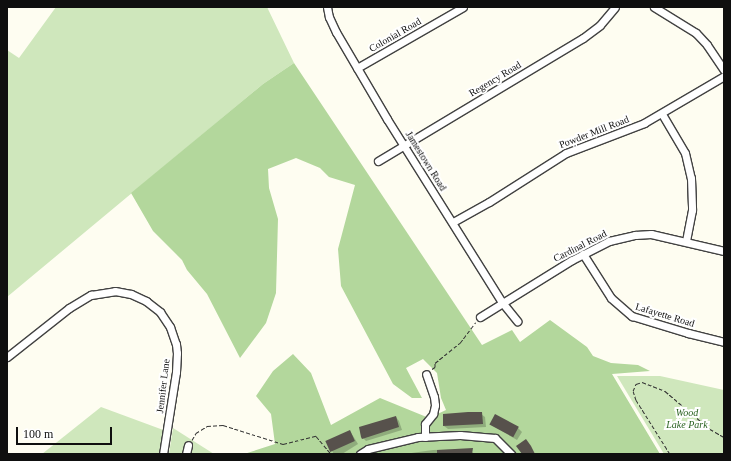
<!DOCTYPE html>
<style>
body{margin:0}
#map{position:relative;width:731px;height:461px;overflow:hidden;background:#fefdf1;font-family:Georgia,serif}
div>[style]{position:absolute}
.green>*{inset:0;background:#cfe7bc}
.forest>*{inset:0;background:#b3d79c}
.shadow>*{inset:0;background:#0003}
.building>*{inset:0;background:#57514c;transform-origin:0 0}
.path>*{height:1px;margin-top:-0.5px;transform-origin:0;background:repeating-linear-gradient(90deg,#313131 0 4px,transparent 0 6px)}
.roads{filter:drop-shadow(1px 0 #424242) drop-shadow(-1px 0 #424242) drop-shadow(0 1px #424242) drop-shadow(0 -1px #424242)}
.minor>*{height:7px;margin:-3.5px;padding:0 3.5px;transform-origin:3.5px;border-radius:3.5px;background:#fff}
span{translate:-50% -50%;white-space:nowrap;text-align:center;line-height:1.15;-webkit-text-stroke:4px #fff;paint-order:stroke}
.street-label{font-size:10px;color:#0f0f0f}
.park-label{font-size:10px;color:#2b6322;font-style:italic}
.frame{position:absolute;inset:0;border:8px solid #0f0f0f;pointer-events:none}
.scale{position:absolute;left:16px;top:427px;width:96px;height:18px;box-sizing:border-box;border:2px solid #0f0f0f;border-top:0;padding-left:5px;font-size:12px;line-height:14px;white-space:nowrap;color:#0f0f0f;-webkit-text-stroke:3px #fff;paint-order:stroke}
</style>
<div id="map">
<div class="green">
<i style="clip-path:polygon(56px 7px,267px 7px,294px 63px,263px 84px,7px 297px,7px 50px,19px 58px)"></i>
<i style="clip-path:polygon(617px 376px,660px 376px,724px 390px,724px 454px,664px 454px)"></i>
<i style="clip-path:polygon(101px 407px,166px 431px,165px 454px,42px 454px)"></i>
<i style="clip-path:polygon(173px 428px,214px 454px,169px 454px)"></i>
</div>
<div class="forest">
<i style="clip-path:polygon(294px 63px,482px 345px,512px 330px,520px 342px,550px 320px,587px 347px,593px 356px,611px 363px,638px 365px,650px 371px,612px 374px,660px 454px,244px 454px,275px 444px,271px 414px,256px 396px,273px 371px,293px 354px,311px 373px,331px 425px,380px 398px,429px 418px,446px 410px,441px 398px,437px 373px,423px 359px,406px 368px,422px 398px,412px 398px,393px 384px,341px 286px,338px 249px,355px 185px,329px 177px,320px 168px,296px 158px,268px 169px,269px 188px,278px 219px,276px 293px,266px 323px,240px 358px,207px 294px,187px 270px,182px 260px,153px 231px,131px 193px,263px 84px)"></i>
</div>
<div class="shadow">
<i style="clip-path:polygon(481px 414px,485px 417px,486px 427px,448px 429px,444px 426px)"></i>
<i style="clip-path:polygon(396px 417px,399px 421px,402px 430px,366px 441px,363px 438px)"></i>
<i style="clip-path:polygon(490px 424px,518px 428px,522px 432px,517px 440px)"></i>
<i style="clip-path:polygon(350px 431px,358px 444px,342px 454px,334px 454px,328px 445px)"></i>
<i style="clip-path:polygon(470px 449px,474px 454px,404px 454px,433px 450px)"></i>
</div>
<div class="building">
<i style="clip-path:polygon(468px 412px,482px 412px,483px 424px,443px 426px,443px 414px)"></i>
<i style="left:495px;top:414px;width:27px;height:12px;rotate:28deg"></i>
<i style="clip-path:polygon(396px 416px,399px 427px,362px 439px,361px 437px,359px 427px)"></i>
<i style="left:350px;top:430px;width:12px;height:27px;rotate:66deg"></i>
<i style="clip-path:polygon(526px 439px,531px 446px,535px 454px,522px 454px,516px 446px)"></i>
<i style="clip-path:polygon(473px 448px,472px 454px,437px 454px,437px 450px)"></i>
</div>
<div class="path">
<i style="left:432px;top:369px;width:4px;rotate:-34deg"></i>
<i style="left:435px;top:367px;width:4px;rotate:-90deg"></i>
<i style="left:435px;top:363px;width:32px;rotate:-39deg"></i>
<i style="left:460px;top:343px;width:26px;rotate:-53deg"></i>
<i style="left:192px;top:440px;width:8px;rotate:-60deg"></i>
<i style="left:196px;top:433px;width:13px;rotate:-32deg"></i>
<i style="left:207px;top:426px;width:16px;rotate:-4deg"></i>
<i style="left:223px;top:425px;width:63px;rotate:17.6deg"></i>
<i style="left:283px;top:444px;width:34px;rotate:-14deg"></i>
<i style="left:316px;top:436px;width:23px;rotate:50deg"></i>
<i style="left:670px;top:454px;width:64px;rotate:-122.2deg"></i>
<i style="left:636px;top:400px;width:9px;rotate:-108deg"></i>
<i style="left:633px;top:391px;width:8px;rotate:-67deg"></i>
<i style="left:636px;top:384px;width:6px;rotate:-18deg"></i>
<i style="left:642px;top:382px;width:25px;rotate:21deg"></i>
<i style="left:665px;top:391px;width:59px;rotate:40.2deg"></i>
<i style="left:710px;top:429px;width:16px;rotate:30deg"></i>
</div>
<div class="roads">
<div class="minor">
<i style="left:327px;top:7px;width:10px;rotate:79deg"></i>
<i style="left:329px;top:17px;width:17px;rotate:65deg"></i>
<i style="left:336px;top:32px;width:101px;rotate:59.6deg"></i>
<i style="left:387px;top:119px;width:215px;rotate:57.9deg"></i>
<i style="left:501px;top:301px;width:26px;rotate:51deg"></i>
<i style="left:654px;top:7px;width:49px;rotate:31.8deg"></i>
<i style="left:696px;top:33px;width:16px;rotate:47deg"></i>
<i style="left:707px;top:45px;width:30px;rotate:56deg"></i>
<i style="left:357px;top:68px;width:122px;rotate:-29.9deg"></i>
<i style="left:662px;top:114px;width:45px;rotate:59.5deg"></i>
<i style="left:685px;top:153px;width:26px;rotate:77deg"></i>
<i style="left:691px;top:178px;width:32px;rotate:88deg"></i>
<i style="left:692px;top:210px;width:32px;rotate:101deg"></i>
<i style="left:378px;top:161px;width:239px;rotate:-31deg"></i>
<i style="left:583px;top:38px;width:21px;rotate:-37deg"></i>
<i style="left:600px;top:25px;width:23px;rotate:-50deg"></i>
<i style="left:453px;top:222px;width:41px;rotate:-29.1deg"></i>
<i style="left:489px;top:202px;width:91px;rotate:-32.5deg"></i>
<i style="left:566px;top:153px;width:84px;rotate:-21deg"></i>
<i style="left:644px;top:123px;width:93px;rotate:-30.4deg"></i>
<i style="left:583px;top:254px;width:52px;rotate:57.5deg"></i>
<i style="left:611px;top:298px;width:28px;rotate:41deg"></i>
<i style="left:632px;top:316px;width:59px;rotate:16.9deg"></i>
<i style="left:688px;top:333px;width:37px;rotate:14deg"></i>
<i style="left:480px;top:317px;width:108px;rotate:-31.8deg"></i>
<i style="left:572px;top:260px;width:42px;rotate:-27.2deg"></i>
<i style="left:609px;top:241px;width:27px;rotate:-13deg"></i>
<i style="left:635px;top:235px;width:16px;rotate:-4deg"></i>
<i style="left:651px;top:234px;width:75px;rotate:13.1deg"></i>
<i style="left:7px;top:357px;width:79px;rotate:-38.3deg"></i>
<i style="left:69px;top:308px;width:26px;rotate:-31deg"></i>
<i style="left:91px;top:295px;width:24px;rotate:-9deg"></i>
<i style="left:115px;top:291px;width:16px;rotate:11deg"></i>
<i style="left:131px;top:294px;width:17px;rotate:25deg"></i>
<i style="left:146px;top:301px;width:18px;rotate:38deg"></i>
<i style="left:160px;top:312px;width:18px;rotate:56deg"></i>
<i style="left:170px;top:327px;width:18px;rotate:71deg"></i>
<i style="left:176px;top:344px;width:9px;rotate:84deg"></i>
<i style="left:177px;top:353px;width:19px;rotate:93deg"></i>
<i style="left:176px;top:372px;width:83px;rotate:99deg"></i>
<i style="left:425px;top:437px;width:13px;rotate:-90deg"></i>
<i style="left:425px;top:424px;width:13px;rotate:-51deg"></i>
<i style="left:433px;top:414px;width:9px;rotate:-77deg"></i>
<i style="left:435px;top:405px;width:8px;rotate:-97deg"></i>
<i style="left:434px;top:397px;width:24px;rotate:-109deg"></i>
<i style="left:186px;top:454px;width:9px;rotate:-77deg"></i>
<i style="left:360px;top:454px;width:9px;rotate:-32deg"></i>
<i style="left:368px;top:449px;width:51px;rotate:-13.5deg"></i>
<i style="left:418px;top:437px;width:42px;rotate:-2.7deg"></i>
<i style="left:460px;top:435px;width:35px;rotate:5deg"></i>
<i style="left:495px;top:438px;width:23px;rotate:45deg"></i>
</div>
</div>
<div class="street-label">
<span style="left:395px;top:35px;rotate:-30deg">Colonial Road</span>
<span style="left:495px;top:79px;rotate:-31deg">Regency Road</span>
<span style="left:594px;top:132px;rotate:-21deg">Powder Mill Road</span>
<span style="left:426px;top:161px;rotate:58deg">Jamestown Road</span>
<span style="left:580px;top:246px;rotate:-27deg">Cardinal Road</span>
<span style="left:665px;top:315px;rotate:17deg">Lafayette Road</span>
<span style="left:163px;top:386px;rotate:-83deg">Jennifer Lane</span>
</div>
<div class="park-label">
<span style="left:687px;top:418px">Wood<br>Lake Park</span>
</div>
<div class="frame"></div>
<div class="scale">100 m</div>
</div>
